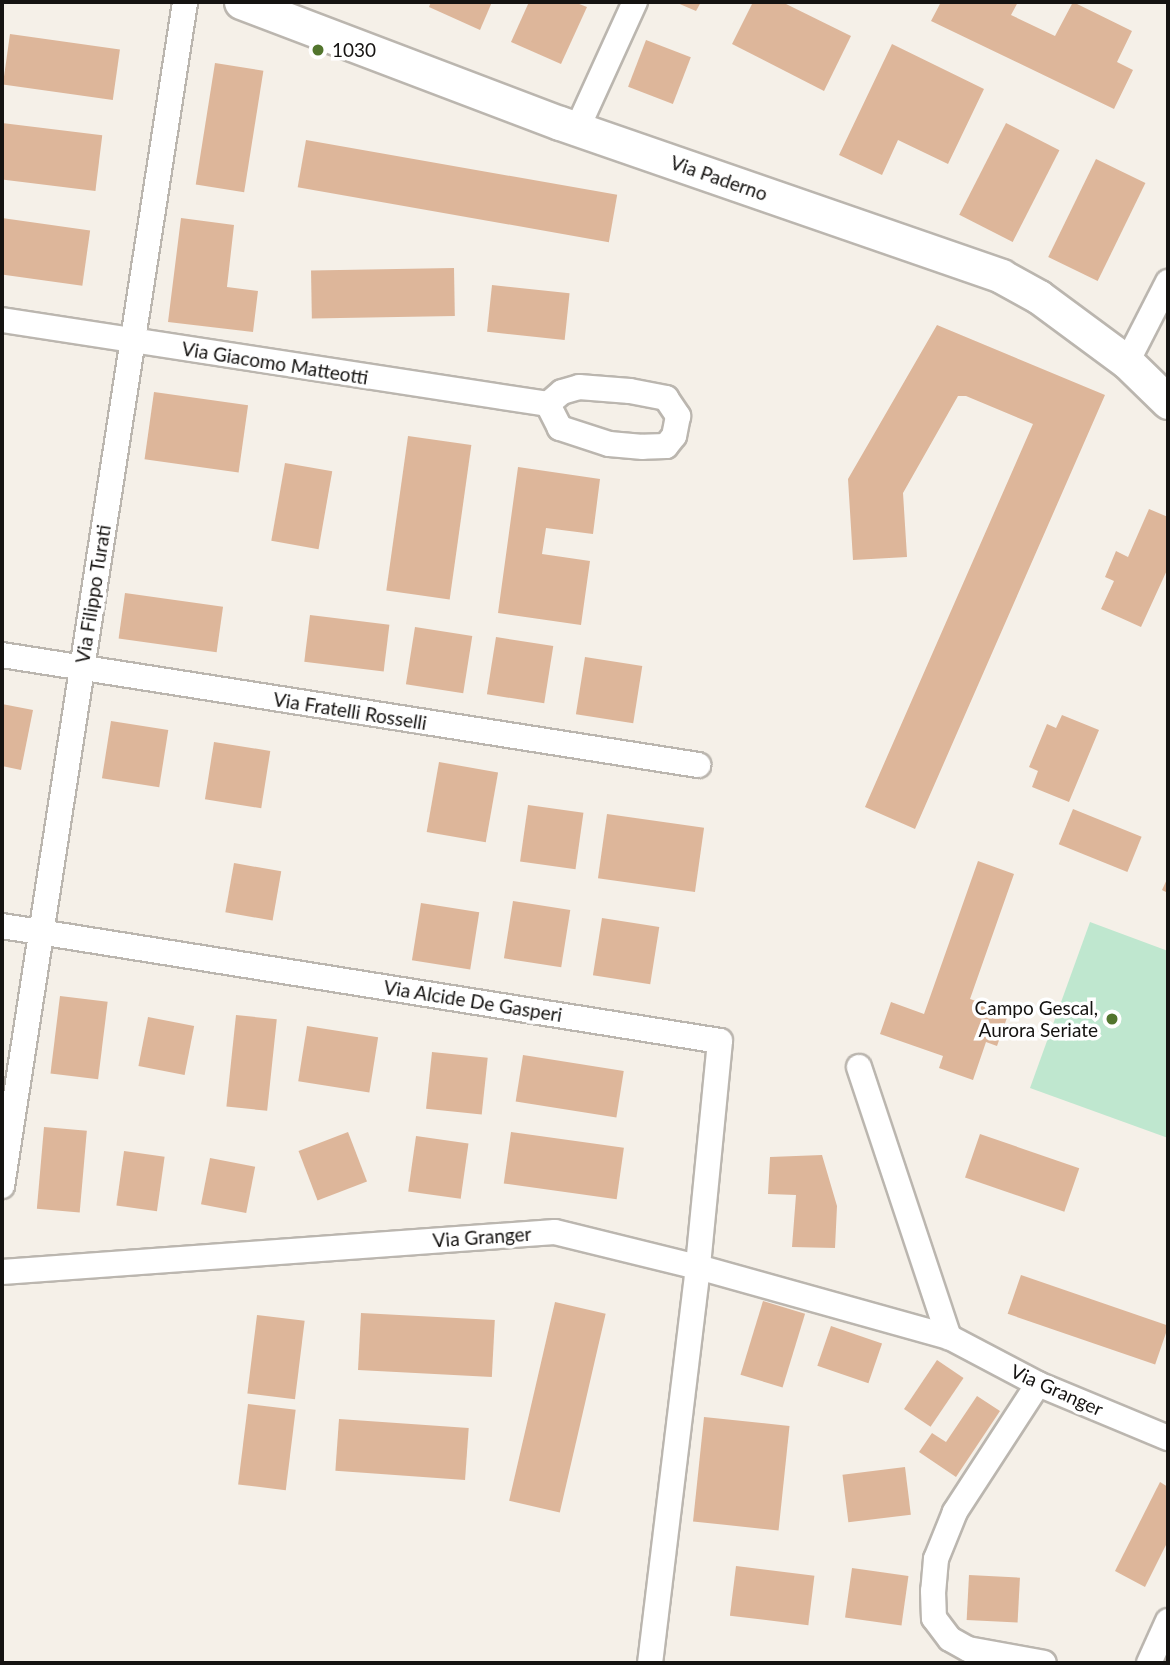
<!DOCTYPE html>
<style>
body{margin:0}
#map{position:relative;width:1170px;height:1665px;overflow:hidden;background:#f5f0e8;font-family:Lato,sans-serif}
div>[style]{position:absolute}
.green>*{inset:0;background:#bfe7cf}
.building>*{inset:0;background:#ddb69a;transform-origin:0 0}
.roads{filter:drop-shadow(2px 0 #bbb6af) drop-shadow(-2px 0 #bbb6af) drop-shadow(0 2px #bbb6af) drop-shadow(0 -2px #bbb6af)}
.street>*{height:24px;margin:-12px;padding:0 12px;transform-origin:12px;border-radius:12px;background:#fff}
.secondary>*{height:33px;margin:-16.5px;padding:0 16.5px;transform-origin:16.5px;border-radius:16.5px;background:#fff}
.dots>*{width:19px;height:19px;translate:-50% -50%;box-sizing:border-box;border:4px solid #fff;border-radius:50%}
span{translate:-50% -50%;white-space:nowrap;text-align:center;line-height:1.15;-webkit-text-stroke:7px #fff;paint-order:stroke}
.poi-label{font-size:19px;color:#151311}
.left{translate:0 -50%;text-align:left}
.right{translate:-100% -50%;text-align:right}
.street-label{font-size:19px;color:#151311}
.frame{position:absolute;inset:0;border:4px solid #151311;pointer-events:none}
</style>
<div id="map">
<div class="green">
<i style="clip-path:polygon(1090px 922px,1168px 951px,1168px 1138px,1030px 1088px)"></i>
</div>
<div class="building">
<i style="clip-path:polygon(431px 2px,492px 2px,480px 30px,429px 7px)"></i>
<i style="clip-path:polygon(529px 2px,574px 2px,587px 7px,561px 64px,511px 42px)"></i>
<i style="clip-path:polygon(675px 2px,701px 2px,696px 11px)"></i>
<i style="clip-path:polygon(753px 2px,782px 2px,851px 36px,824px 91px,732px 44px)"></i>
<i style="clip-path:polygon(941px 2px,1018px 2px,1011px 15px,1055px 36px,1073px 2px,1132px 31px,1117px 62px,1133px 70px,1114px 109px,931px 21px)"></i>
<i style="left:10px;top:34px;width:111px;height:51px;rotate:8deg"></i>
<i style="left:646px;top:40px;width:48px;height:50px;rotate:21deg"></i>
<i style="clip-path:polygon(892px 44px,984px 89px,948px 164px,898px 140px,882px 175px,839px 155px)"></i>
<i style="left:215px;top:63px;width:49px;height:123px;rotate:9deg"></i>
<i style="left:2px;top:123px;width:101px;height:56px;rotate:7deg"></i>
<i style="left:1006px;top:123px;width:60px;height:103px;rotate:27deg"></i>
<i style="left:306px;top:140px;width:316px;height:48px;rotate:10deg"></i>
<i style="left:1096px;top:159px;width:55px;height:109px;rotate:26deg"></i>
<i style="left:2px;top:218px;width:89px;height:56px;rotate:8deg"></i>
<i style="clip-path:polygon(181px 218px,234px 225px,227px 287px,258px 291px,253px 332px,168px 322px)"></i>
<i style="left:454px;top:268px;width:48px;height:143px;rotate:89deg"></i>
<i style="left:492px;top:285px;width:78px;height:47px;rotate:6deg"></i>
<i style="clip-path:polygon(937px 325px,1105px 395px,915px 829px,865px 807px,1033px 424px,966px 396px,958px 396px,903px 493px,907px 557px,853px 560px,848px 479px)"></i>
<i style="left:154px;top:392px;width:95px;height:68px;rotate:8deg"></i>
<i style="left:408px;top:436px;width:64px;height:156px;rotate:8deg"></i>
<i style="left:285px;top:463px;width:48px;height:79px;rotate:10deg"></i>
<i style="clip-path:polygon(518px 467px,600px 479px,593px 534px,546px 528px,542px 554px,590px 561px,581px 625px,498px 613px)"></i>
<i style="clip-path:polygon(1149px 509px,1168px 517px,1168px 568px,1141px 627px,1101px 609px,1114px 581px,1105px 577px,1116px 551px,1128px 557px)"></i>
<i style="left:125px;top:593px;width:99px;height:46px;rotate:8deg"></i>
<i style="left:310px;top:615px;width:80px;height:47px;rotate:7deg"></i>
<i style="left:415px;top:627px;width:58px;height:58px;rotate:9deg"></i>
<i style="left:496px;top:637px;width:58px;height:58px;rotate:9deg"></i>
<i style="left:585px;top:657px;width:58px;height:58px;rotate:9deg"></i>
<i style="clip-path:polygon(2px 704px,33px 710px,21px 770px,2px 766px)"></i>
<i style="clip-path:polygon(1062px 715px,1099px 730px,1069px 802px,1032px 787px,1038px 771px,1029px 767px,1047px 724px,1056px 728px)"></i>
<i style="left:111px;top:721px;width:58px;height:58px;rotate:9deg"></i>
<i style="left:214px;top:742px;width:57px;height:58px;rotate:9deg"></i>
<i style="left:439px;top:762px;width:60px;height:71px;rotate:10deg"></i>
<i style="left:528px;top:805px;width:56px;height:57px;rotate:8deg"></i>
<i style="left:1073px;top:809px;width:74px;height:38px;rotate:22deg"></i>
<i style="left:607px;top:814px;width:98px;height:65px;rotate:8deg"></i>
<i style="clip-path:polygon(978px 861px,1014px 874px,970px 999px,1009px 1012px,997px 1046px,986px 1042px,973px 1080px,939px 1068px,943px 1056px,880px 1034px,891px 1002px,924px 1014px)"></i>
<i style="left:234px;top:863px;width:48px;height:50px;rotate:10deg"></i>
<i style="clip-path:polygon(1168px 877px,1168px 893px,1162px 890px)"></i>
<i style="left:513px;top:901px;width:58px;height:58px;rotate:9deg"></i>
<i style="left:421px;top:903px;width:59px;height:58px;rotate:9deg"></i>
<i style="left:602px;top:918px;width:58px;height:58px;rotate:9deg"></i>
<i style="left:60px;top:996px;width:48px;height:78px;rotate:7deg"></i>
<i style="left:236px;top:1015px;width:41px;height:92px;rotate:6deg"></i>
<i style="left:148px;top:1017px;width:47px;height:50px;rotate:11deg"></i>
<i style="left:307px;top:1026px;width:72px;height:56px;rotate:9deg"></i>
<i style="left:432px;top:1052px;width:56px;height:57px;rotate:6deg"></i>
<i style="left:523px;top:1055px;width:102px;height:47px;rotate:9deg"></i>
<i style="left:44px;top:1127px;width:43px;height:82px;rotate:5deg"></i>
<i style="left:348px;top:1132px;width:53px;height:53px;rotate:69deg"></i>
<i style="left:511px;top:1132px;width:114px;height:52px;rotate:8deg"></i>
<i style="left:980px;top:1134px;width:105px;height:46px;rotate:19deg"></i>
<i style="left:416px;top:1136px;width:53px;height:56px;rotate:8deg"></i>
<i style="left:124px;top:1151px;width:41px;height:55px;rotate:8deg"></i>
<i style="clip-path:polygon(822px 1155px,837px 1206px,835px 1248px,792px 1247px,796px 1195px,768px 1194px,770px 1157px)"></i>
<i style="left:210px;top:1158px;width:46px;height:47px;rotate:11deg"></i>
<i style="left:1021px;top:1275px;width:156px;height:41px;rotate:19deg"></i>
<i style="left:763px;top:1301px;width:44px;height:77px;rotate:17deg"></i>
<i style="left:555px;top:1302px;width:52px;height:204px;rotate:13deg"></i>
<i style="left:361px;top:1313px;width:134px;height:57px;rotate:3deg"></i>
<i style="left:257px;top:1315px;width:48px;height:79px;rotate:7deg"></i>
<i style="left:831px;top:1326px;width:54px;height:42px;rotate:19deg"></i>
<i style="left:937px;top:1360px;width:32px;height:59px;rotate:34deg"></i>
<i style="clip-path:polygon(977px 1396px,1000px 1411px,956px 1477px,919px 1452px,932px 1433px,946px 1442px)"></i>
<i style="left:248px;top:1404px;width:48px;height:81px;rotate:7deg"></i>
<i style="left:704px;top:1417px;width:86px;height:105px;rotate:6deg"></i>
<i style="left:339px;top:1419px;width:130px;height:52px;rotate:4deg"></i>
<i style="left:905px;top:1467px;width:48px;height:63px;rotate:83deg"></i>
<i style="clip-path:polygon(1160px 1482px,1168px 1487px,1168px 1541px,1145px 1587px,1115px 1571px)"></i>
<i style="left:736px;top:1566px;width:79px;height:50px;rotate:7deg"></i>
<i style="left:852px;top:1568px;width:57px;height:50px;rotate:8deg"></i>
<i style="left:969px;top:1575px;width:51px;height:45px;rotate:3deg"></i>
</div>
<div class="roads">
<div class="street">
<i style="left:577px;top:129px;width:140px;rotate:-65.5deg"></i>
<i style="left:2px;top:320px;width:552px;rotate:8.75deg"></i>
<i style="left:1127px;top:362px;width:90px;rotate:-62.9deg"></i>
<i style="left:579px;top:387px;width:51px;rotate:4.5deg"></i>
<i style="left:630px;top:391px;width:37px;rotate:11deg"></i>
<i style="left:666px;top:398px;width:22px;rotate:56deg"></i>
<i style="left:678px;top:416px;width:20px;rotate:101deg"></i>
<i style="left:674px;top:436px;width:13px;rotate:129deg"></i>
<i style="left:666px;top:446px;width:23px;rotate:178deg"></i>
<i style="left:643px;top:447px;width:34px;rotate:-175deg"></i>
<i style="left:609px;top:444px;width:52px;rotate:-161.9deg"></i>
<i style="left:560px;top:428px;width:27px;rotate:-117deg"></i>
<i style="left:548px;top:404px;width:18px;rotate:-41deg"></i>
<i style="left:562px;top:392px;width:18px;rotate:-16deg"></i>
<i style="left:2px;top:655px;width:705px;rotate:8.98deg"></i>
<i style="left:2px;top:926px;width:727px;rotate:9.1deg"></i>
<i style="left:720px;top:1041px;width:227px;rotate:95.6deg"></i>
<i style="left:698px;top:1267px;width:399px;rotate:96.9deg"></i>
<i style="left:859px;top:1067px;width:285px;rotate:71.6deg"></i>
<i style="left:2px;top:1186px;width:1198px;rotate:-81.21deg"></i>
<i style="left:2px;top:1272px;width:554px;rotate:-4.14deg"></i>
<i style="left:555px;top:1232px;width:147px;rotate:13.8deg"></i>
<i style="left:698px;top:1267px;width:261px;rotate:15.6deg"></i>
<i style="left:949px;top:1337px;width:101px;rotate:27.8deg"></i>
<i style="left:1038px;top:1384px;width:141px;rotate:22.6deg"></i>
<i style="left:1038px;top:1384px;width:153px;rotate:123deg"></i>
<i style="left:955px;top:1512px;width:51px;rotate:112deg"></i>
<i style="left:936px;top:1559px;width:32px;rotate:95deg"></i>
<i style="left:933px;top:1591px;width:27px;rotate:88deg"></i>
<i style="left:934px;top:1618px;width:26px;rotate:53deg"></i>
<i style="left:950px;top:1639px;width:21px;rotate:29deg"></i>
<i style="left:968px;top:1649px;width:77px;rotate:10.4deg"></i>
<i style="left:1149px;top:1663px;width:46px;rotate:-65.7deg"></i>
</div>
<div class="secondary">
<i style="left:241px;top:2px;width:341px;rotate:20.8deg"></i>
<i style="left:560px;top:123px;width:467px;rotate:19.1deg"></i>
<i style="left:1001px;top:276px;width:43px;rotate:28.9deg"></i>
<i style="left:1039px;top:297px;width:109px;rotate:36.5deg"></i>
<i style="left:1127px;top:362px;width:57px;rotate:44.3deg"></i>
</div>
</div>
<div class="dots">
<i style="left:318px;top:50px;background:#52752d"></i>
<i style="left:1112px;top:1019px;background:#52752d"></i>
</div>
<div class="poi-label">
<span class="left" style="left:332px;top:50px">1030</span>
<span class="right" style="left:1098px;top:1019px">Campo Gescal,<br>Aurora Seriate</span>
</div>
<div class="street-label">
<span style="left:719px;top:178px;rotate:19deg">Via Paderno</span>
<span style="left:275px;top:363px;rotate:9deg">Via Giacomo Matteotti</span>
<span style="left:93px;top:594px;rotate:-81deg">Via Filippo Turati</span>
<span style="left:350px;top:711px;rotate:9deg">Via Fratelli Rosselli</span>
<span style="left:473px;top:1001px;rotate:9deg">Via Alcide De Gasperi</span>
<span style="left:482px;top:1237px;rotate:-4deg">Via Granger</span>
<span style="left:1057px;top:1390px;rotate:24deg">Via Granger</span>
</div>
<div class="frame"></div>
</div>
